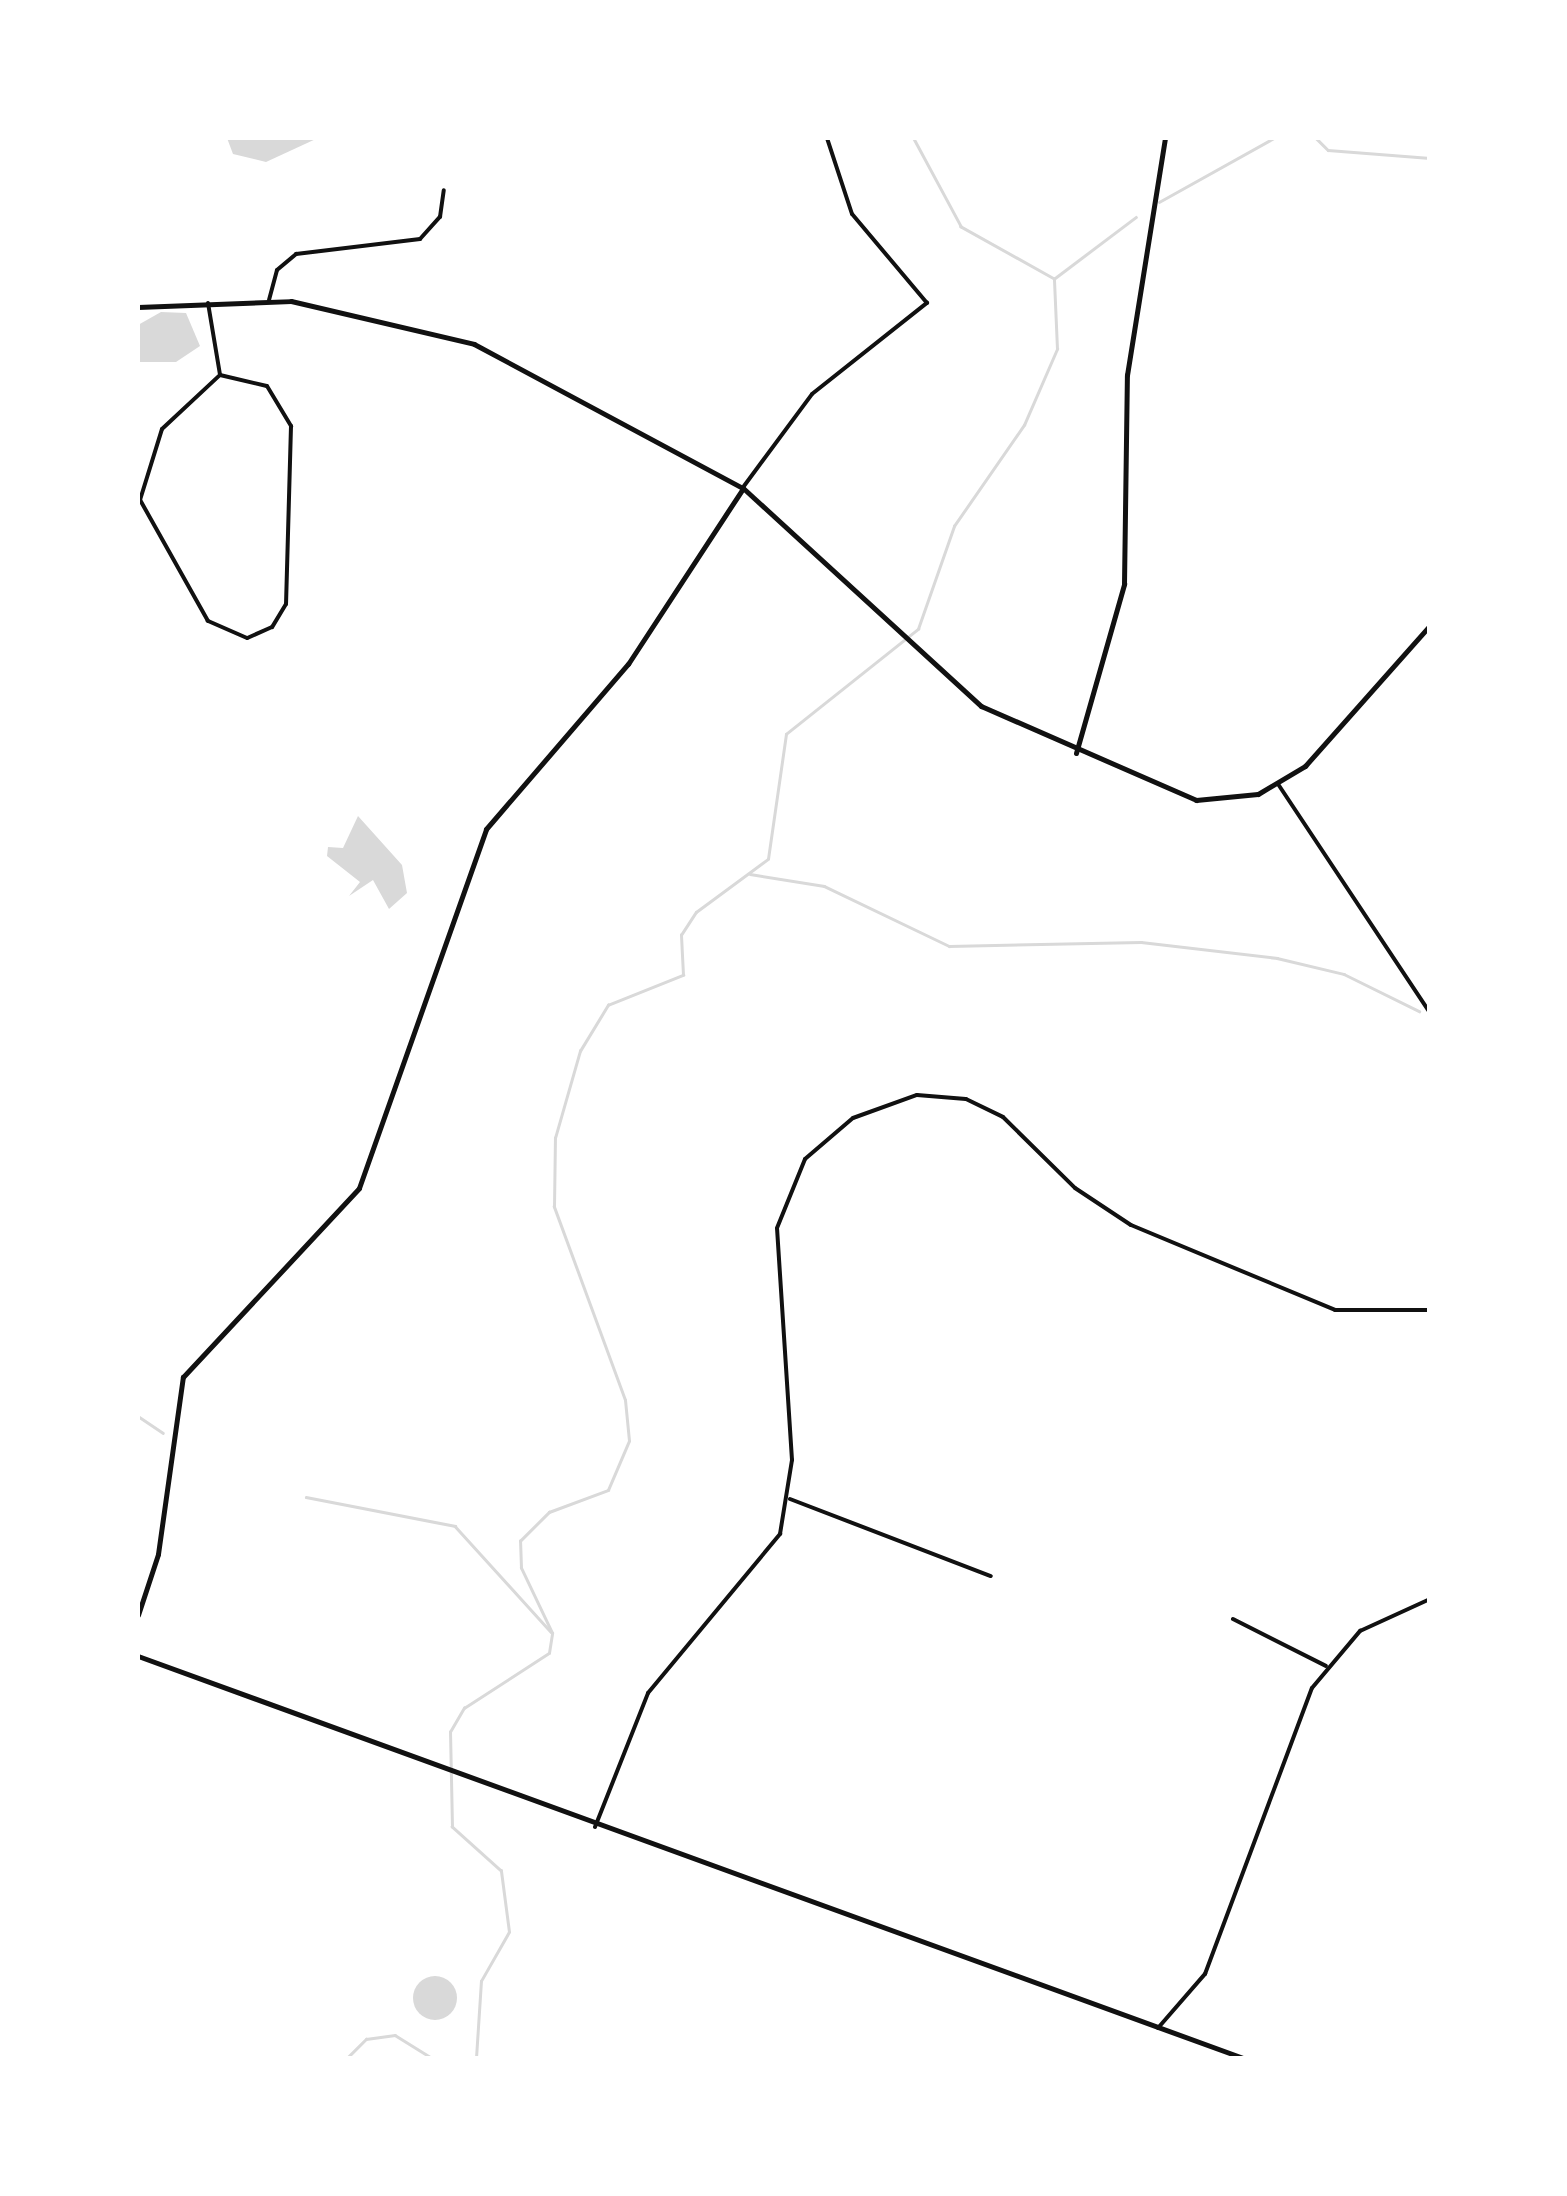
<!DOCTYPE html>
<style>
body{margin:0}
#map{position:relative;width:1567px;height:2196px;overflow:hidden;background:#fff;font-family:"Fira Sans",sans-serif}
div>[style]{position:absolute}
.water>*{inset:0;background:#d9d9d9}
.round{border-radius:50%}
.stream>*{height:2.5px;margin:-1.25px;padding:0 1.25px;transform-origin:1.25px;border-radius:1.25px;background:#d9d9d9}
.minor>*{height:4px;margin:-2px;padding:0 2px;transform-origin:2px;border-radius:2px;background:#111}
.tertiary>*{height:5px;margin:-2.5px;padding:0 2.5px;transform-origin:2.5px;border-radius:2.5px;background:#111}
span{translate:-50% -50%;white-space:nowrap;text-align:center;line-height:1.15;-webkit-text-stroke:9px #fff;paint-order:stroke}
.frame{position:absolute;inset:0;border:140px solid #fff;pointer-events:none}
</style>
<div id="map">
<div class="water">
<i style="clip-path:polygon(227px 138px,318px 138px,266px 162px,233px 154px)"></i>
<i style="clip-path:polygon(161px 312px,186px 313px,200px 346px,176px 362px,138px 362px,138px 325px)"></i>
<i style="clip-path:polygon(358px 816px,402px 865px,407px 893px,389px 909px,373px 880px,349px 896px,360px 882px,327px 856px,328px 847px,343px 848px)"></i>
<i class="round" style="left:413px;top:1976px;width:44px;height:44px"></i>
</div>
<div class="stream">
<i style="left:1316px;top:138px;width:17px;rotate:45deg"></i>
<i style="left:1328px;top:150px;width:102px;rotate:4.5deg"></i>
<i style="left:1159px;top:202px;width:132px;rotate:-29.1deg"></i>
<i style="left:1055px;top:278px;width:101px;rotate:-37deg"></i>
<i style="left:750px;top:874px;width:75px;rotate:9.2deg"></i>
<i style="left:824px;top:886px;width:139px;rotate:25.6deg"></i>
<i style="left:949px;top:946px;width:192px;rotate:-1.2deg"></i>
<i style="left:1141px;top:942px;width:137px;rotate:6.7deg"></i>
<i style="left:1277px;top:958px;width:69px;rotate:13.4deg"></i>
<i style="left:1344px;top:974px;width:84px;rotate:26.3deg"></i>
<i style="left:138px;top:1416px;width:30px;rotate:34deg"></i>
<i style="left:306px;top:1497px;width:152px;rotate:11deg"></i>
<i style="left:455px;top:1526px;width:143px;rotate:47.8deg"></i>
<i style="left:347px;top:2058px;width:27px;rotate:-45deg"></i>
<i style="left:366px;top:2039px;width:29px;rotate:-8deg"></i>
<i style="left:395px;top:2035px;width:44px;rotate:31.9deg"></i>
<i style="left:476px;top:2058px;width:77px;rotate:-86.3deg"></i>
<i style="left:481px;top:1981px;width:56px;rotate:-60.3deg"></i>
<i style="left:509px;top:1932px;width:62px;rotate:-97.5deg"></i>
<i style="left:501px;top:1871px;width:66px;rotate:-138.1deg"></i>
<i style="left:452px;top:1827px;width:95px;rotate:-91.2deg"></i>
<i style="left:450px;top:1732px;width:28px;rotate:-60deg"></i>
<i style="left:464px;top:1708px;width:101px;rotate:-32.9deg"></i>
<i style="left:549px;top:1653px;width:20px;rotate:-81deg"></i>
<i style="left:552px;top:1633px;width:72px;rotate:-115.5deg"></i>
<i style="left:521px;top:1568px;width:27px;rotate:-92deg"></i>
<i style="left:520px;top:1541px;width:41px;rotate:-45deg"></i>
<i style="left:549px;top:1512px;width:63px;rotate:-20.4deg"></i>
<i style="left:608px;top:1490px;width:53px;rotate:-66.8deg"></i>
<i style="left:629px;top:1441px;width:41px;rotate:-95.6deg"></i>
<i style="left:625px;top:1400px;width:206px;rotate:-110.2deg"></i>
<i style="left:554px;top:1207px;width:69px;rotate:-89.2deg"></i>
<i style="left:555px;top:1138px;width:91px;rotate:-74deg"></i>
<i style="left:580px;top:1051px;width:54px;rotate:-58.7deg"></i>
<i style="left:608px;top:1005px;width:81px;rotate:-21.8deg"></i>
<i style="left:683px;top:975px;width:40px;rotate:-92.9deg"></i>
<i style="left:681px;top:935px;width:27px;rotate:-57deg"></i>
<i style="left:696px;top:912px;width:89px;rotate:-36.4deg"></i>
<i style="left:768px;top:859px;width:126px;rotate:-81.8deg"></i>
<i style="left:786px;top:734px;width:169px;rotate:-38.5deg"></i>
<i style="left:918px;top:629px;width:109px;rotate:-70.7deg"></i>
<i style="left:954px;top:526px;width:123px;rotate:-55.3deg"></i>
<i style="left:1024px;top:425px;width:83px;rotate:-66.5deg"></i>
<i style="left:1057px;top:349px;width:70px;rotate:-92.5deg"></i>
<i style="left:1054px;top:279px;width:107px;rotate:-150.8deg"></i>
<i style="left:961px;top:227px;width:101px;rotate:-118.3deg"></i>
</div>
<div class="minor">
<i style="left:269px;top:300px;width:31px;rotate:-75deg"></i>
<i style="left:277px;top:270px;width:25px;rotate:-40deg"></i>
<i style="left:296px;top:254px;width:125px;rotate:-6.9deg"></i>
<i style="left:420px;top:239px;width:30px;rotate:-48deg"></i>
<i style="left:440px;top:217px;width:27px;rotate:-82deg"></i>
<i style="left:208px;top:303px;width:73px;rotate:80.5deg"></i>
<i style="left:220px;top:375px;width:48px;rotate:13.2deg"></i>
<i style="left:267px;top:386px;width:47px;rotate:59deg"></i>
<i style="left:291px;top:426px;width:178px;rotate:91.6deg"></i>
<i style="left:286px;top:604px;width:27px;rotate:121deg"></i>
<i style="left:272px;top:627px;width:27px;rotate:156deg"></i>
<i style="left:247px;top:638px;width:43px;rotate:-156.4deg"></i>
<i style="left:208px;top:621px;width:139px;rotate:-119.3deg"></i>
<i style="left:140px;top:500px;width:74px;rotate:-72.8deg"></i>
<i style="left:162px;top:429px;width:79px;rotate:-43deg"></i>
<i style="left:744px;top:486px;width:114px;rotate:-53.5deg"></i>
<i style="left:812px;top:394px;width:147px;rotate:-38.4deg"></i>
<i style="left:927px;top:303px;width:116px;rotate:-130.1deg"></i>
<i style="left:852px;top:214px;width:80px;rotate:-108.2deg"></i>
<i style="left:1278px;top:784px;width:275px;rotate:56.4deg"></i>
<i style="left:790px;top:1499px;width:215px;rotate:21deg"></i>
<i style="left:1233px;top:1619px;width:104px;rotate:26.8deg"></i>
<i style="left:595px;top:1827px;width:144px;rotate:-68.4deg"></i>
<i style="left:648px;top:1693px;width:207px;rotate:-50.3deg"></i>
<i style="left:780px;top:1534px;width:75px;rotate:-80.8deg"></i>
<i style="left:792px;top:1460px;width:232px;rotate:-93.7deg"></i>
<i style="left:777px;top:1228px;width:74px;rotate:-67.9deg"></i>
<i style="left:805px;top:1159px;width:63px;rotate:-40.5deg"></i>
<i style="left:853px;top:1118px;width:68px;rotate:-19.8deg"></i>
<i style="left:917px;top:1095px;width:49px;rotate:4.7deg"></i>
<i style="left:966px;top:1099px;width:41px;rotate:25.9deg"></i>
<i style="left:1003px;top:1117px;width:101px;rotate:44.6deg"></i>
<i style="left:1075px;top:1188px;width:67px;rotate:33.5deg"></i>
<i style="left:1131px;top:1225px;width:221px;rotate:22.6deg"></i>
<i style="left:1335px;top:1310px;width:95px"></i>
<i style="left:1158px;top:2028px;width:72px;rotate:-49deg"></i>
<i style="left:1205px;top:1974px;width:305px;rotate:-69.5deg"></i>
<i style="left:1312px;top:1688px;width:75px;rotate:-49.9deg"></i>
<i style="left:1360px;top:1631px;width:77px;rotate:-24.6deg"></i>
</div>
<div class="tertiary">
<i style="left:138px;top:307px;width:153px;rotate:-2.2deg"></i>
<i style="left:291px;top:301px;width:188px;rotate:13.2deg"></i>
<i style="left:474px;top:344px;width:305px;rotate:28.2deg"></i>
<i style="left:743px;top:488px;width:323px;rotate:42.5deg"></i>
<i style="left:981px;top:706px;width:235px;rotate:23.6deg"></i>
<i style="left:1196px;top:800px;width:62px;rotate:-5.5deg"></i>
<i style="left:1258px;top:794px;width:55px;rotate:-30.8deg"></i>
<i style="left:1305px;top:766px;width:188px;rotate:-48.4deg"></i>
<i style="left:1076px;top:753px;width:176px;rotate:-74.1deg"></i>
<i style="left:1124px;top:584px;width:209px;rotate:-89.2deg"></i>
<i style="left:1127px;top:375px;width:240px;rotate:-80.9deg"></i>
<i style="left:138px;top:1615px;width:64px;rotate:-71.8deg"></i>
<i style="left:158px;top:1554px;width:179px;rotate:-82deg"></i>
<i style="left:183px;top:1377px;width:258px;rotate:-47deg"></i>
<i style="left:359px;top:1188px;width:381px;rotate:-70.5deg"></i>
<i style="left:486px;top:829px;width:218px;rotate:-49.3deg"></i>
<i style="left:628px;top:664px;width:210px;rotate:-56.8deg"></i>
<i style="left:138px;top:1656px;width:1176px;rotate:19.99deg"></i>
</div>
<div class="frame"></div>
</div>
